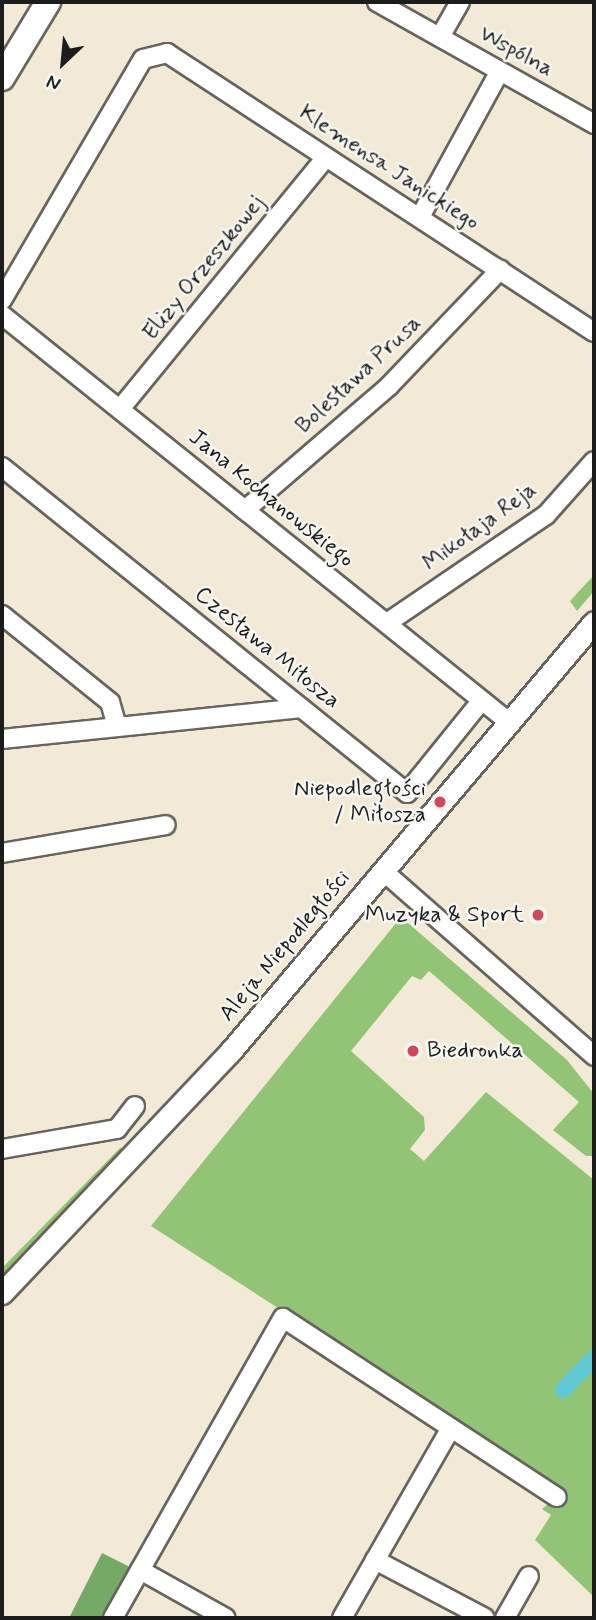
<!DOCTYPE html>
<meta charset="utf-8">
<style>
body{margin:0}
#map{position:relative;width:596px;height:1620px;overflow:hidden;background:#f2ead6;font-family:Mynerve,sans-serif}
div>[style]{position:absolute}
.green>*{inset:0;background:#92c475}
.forest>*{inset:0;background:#75aa66}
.canal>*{height:16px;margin:-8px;padding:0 8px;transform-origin:8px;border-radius:8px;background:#5cc9d4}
.roads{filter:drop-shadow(2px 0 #67645d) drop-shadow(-2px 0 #67645d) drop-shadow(0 2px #67645d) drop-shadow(0 -2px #67645d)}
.minor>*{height:18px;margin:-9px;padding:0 9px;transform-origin:9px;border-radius:9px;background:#fff}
.tertiary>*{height:21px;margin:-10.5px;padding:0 10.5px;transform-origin:10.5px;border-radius:10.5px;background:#fff}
.secondary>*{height:24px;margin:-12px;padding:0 12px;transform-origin:12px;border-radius:12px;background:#fff}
.dots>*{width:19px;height:19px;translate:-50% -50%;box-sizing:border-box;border:4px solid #f6f6f2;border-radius:50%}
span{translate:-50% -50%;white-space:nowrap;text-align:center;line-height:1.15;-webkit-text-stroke:5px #f6f6f2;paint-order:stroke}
.street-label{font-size:23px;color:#1c1c1c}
.poi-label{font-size:23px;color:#1c1c1c}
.right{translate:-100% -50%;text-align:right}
.left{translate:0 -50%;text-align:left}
.frame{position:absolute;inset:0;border:4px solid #1c1c1c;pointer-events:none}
.north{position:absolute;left:28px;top:28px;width:70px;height:70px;-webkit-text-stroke:5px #f6f6f2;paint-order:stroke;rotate:206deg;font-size:19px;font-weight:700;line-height:28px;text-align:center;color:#1c1c1c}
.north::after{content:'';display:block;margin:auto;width:24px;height:32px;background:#1c1c1c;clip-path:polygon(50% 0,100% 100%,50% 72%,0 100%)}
</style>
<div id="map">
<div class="green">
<i style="clip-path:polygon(594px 575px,594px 591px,577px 611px,570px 601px)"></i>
<i style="clip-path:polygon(401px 917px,567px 1060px,594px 1094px,594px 1156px,586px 1156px,553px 1130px,579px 1102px,429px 971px,421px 980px,412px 976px,351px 1051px,424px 1117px,425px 1130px,410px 1149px,424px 1161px,486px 1092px,594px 1180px,594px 1597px,535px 1540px,551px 1515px,542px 1509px,563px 1492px,151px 1226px)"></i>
<i style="clip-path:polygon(121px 1147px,122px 1154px,2px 1280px,2px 1268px)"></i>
</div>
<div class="forest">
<i style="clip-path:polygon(102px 1553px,132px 1568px,104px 1618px,69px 1618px)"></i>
</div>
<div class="canal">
<i style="left:563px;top:1390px;width:45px;rotate:-45.9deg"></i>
</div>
<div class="roads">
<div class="minor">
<i style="left:377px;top:2px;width:249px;rotate:29.3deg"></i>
<i style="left:440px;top:37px;width:40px;rotate:-60.3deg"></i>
<i style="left:420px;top:217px;width:166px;rotate:-61.3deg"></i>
<i style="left:2px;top:300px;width:279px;rotate:-59.7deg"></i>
<i style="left:143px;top:59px;width:25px;rotate:-14deg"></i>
<i style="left:167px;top:53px;width:510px;rotate:33.16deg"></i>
<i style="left:2px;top:315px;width:650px;rotate:38.76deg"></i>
<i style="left:120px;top:409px;width:325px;rotate:-50.7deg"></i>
<i style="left:2px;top:467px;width:520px;rotate:38.83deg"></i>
<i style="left:407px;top:793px;width:119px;rotate:-51.1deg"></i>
<i style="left:245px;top:510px;width:190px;rotate:-40.7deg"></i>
<i style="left:389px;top:386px;width:161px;rotate:-46.3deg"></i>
<i style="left:2px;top:615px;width:139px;rotate:38.9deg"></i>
<i style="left:110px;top:702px;width:26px;rotate:74deg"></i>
<i style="left:387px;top:623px;width:192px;rotate:-34.2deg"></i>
<i style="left:546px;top:515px;width:72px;rotate:-48.4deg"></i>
<i style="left:2px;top:739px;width:301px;rotate:-5.9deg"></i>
<i style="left:2px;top:853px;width:166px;rotate:-9.7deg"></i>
<i style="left:383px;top:871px;width:281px;rotate:41.2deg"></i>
<i style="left:117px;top:1129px;width:29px;rotate:-52deg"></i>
<i style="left:2px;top:1149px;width:117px;rotate:-9.9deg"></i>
<i style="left:375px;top:1560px;width:124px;rotate:27.8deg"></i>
<i style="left:140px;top:1570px;width:98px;rotate:29.2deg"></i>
<i style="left:113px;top:1618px;width:345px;rotate:-60.5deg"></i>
<i style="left:283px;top:1318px;width:327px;rotate:33.2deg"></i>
<i style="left:342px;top:1618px;width:219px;rotate:-60.2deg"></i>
<i style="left:505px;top:1618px;width:48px;rotate:-60.3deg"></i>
</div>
<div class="tertiary">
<i style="left:2px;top:1293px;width:332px;rotate:-46.6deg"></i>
<i style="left:230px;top:1052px;width:563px;rotate:-49.75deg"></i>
</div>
<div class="secondary">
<i style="left:2px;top:78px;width:89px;rotate:-58.8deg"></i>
</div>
</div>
<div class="dots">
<i style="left:440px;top:802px;background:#d1495b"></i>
<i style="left:538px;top:915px;background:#d1495b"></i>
<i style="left:413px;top:1051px;background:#d1495b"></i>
</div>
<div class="street-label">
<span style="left:516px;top:52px;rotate:29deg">Wspólna</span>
<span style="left:389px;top:168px;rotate:33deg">Klemensa Janickiego</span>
<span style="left:204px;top:268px;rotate:-51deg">Elizy Orzeszkowej</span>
<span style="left:359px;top:375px;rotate:-43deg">Bolesława Prusa</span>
<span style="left:271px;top:499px;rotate:39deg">Jana Kochanowskiego</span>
<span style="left:480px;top:527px;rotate:-36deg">Mikołaja Reja</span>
<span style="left:267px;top:648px;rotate:39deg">Czesława Miłosza</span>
<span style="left:285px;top:946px;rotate:-50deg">Aleja Niepodległości</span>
</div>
<div class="poi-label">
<span class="right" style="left:426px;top:802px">Niepodległości<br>/ Miłosza</span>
<span class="right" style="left:524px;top:915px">Muzyka &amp; Sport</span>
<span class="left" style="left:427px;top:1051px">Biedronka</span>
</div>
<div class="frame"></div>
<div class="north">N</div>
</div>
